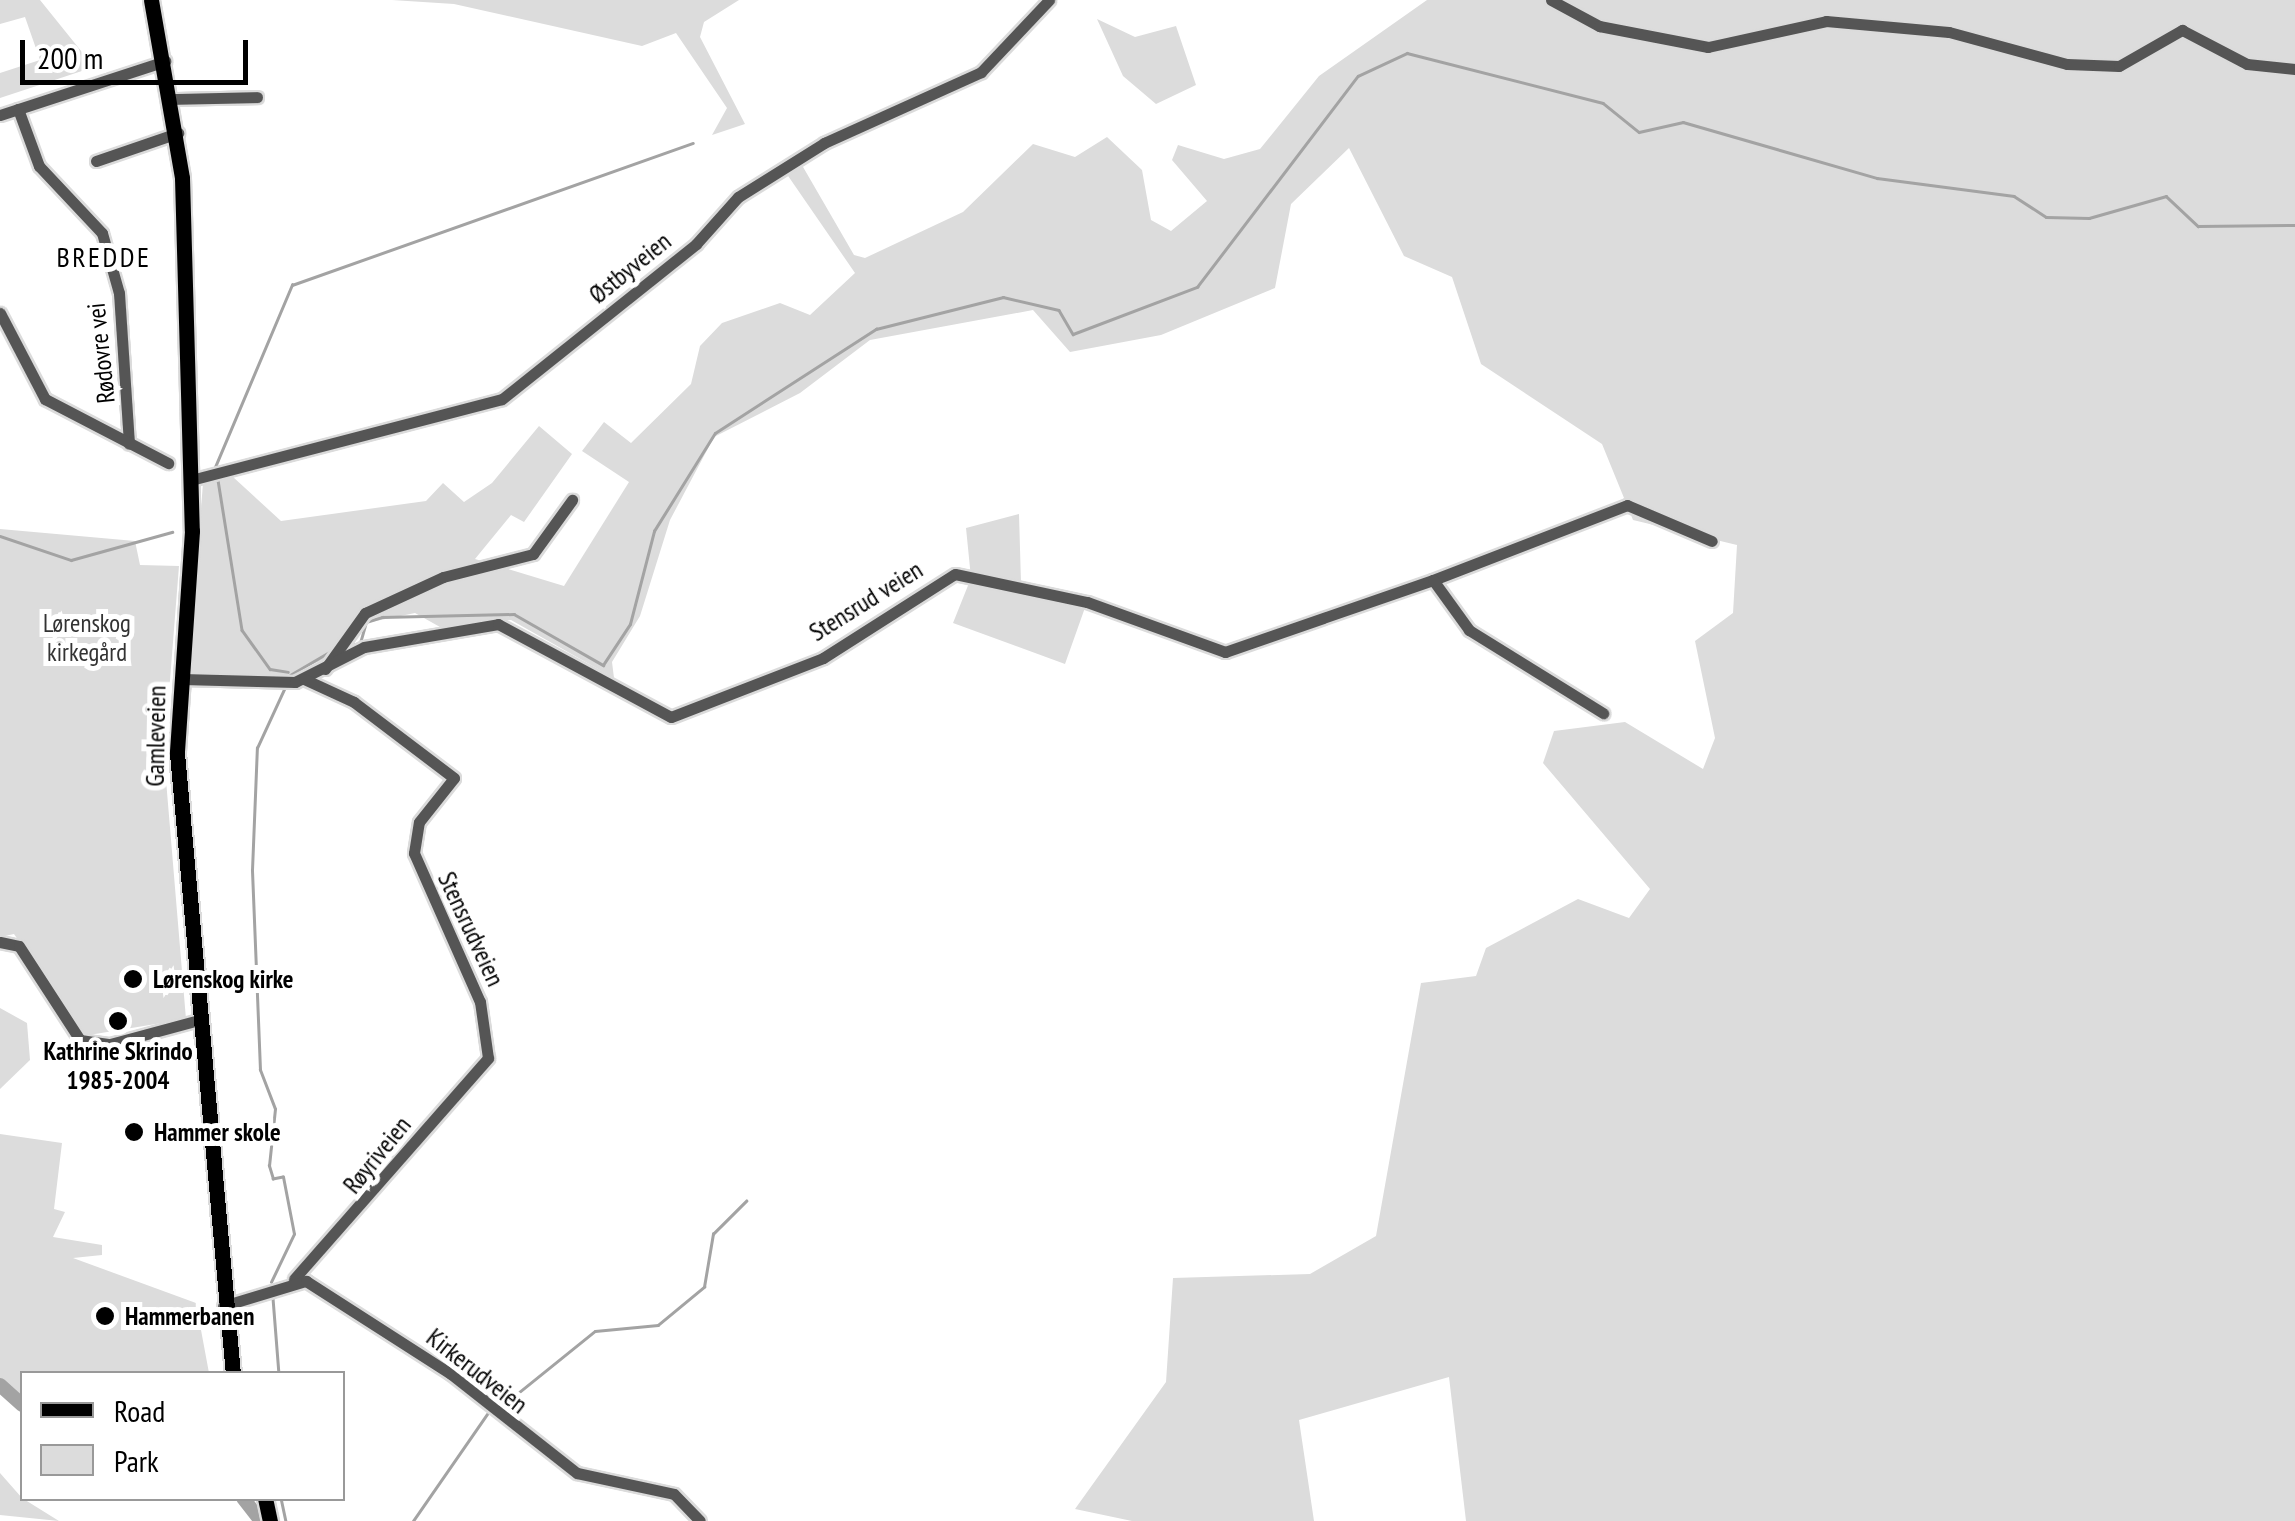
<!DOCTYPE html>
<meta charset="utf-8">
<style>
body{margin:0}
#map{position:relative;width:2295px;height:1521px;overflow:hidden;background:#fff;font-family:"PT Sans Narrow",sans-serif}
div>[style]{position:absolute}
.green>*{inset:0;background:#dcdcdc}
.stream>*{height:2.5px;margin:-1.25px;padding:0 1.25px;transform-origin:1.25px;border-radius:1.25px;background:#a3a3a3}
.river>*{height:14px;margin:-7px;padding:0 7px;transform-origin:7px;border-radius:7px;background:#a3a3a3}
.roads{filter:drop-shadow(2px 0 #dbdbdb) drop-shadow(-2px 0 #dbdbdb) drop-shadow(0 2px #dbdbdb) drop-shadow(0 -2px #dbdbdb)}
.minor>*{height:11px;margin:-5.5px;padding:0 5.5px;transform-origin:5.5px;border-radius:5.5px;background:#555}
.major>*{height:15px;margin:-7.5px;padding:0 7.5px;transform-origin:7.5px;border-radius:7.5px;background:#000}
.dots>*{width:28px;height:28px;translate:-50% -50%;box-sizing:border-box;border:5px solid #fff;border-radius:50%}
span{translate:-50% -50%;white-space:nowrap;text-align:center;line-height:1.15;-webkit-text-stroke:10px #fff;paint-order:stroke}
.street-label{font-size:25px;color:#000}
.park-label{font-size:25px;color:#333}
.poi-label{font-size:25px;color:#000;font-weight:700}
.left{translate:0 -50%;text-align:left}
.neighbourhood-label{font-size:28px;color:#000;letter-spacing:2.5px}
.legend{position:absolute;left:20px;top:1371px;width:325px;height:130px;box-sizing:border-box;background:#fff;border:2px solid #999;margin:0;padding:12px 18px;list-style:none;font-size:30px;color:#000}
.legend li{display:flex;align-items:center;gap:20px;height:50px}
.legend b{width:50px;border:2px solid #999}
.scale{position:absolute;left:20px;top:40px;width:228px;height:45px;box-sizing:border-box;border:5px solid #000;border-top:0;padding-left:12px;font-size:30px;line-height:35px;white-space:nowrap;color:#000;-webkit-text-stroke:8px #fff;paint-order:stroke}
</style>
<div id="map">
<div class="green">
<i style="clip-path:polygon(0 0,40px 0,94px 67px,0 98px,0 73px,40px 60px,25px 17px,0 24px)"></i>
<i style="clip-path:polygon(392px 0,739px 0,704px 22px,700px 37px,745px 124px,712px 135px,727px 108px,676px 33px,642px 46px,454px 4px)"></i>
<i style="clip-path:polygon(1427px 0,2295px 0,2295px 1521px,1466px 1521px,1449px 1377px,1299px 1420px,1314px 1521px,1132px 1521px,1075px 1509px,1166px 1382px,1173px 1278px,1310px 1274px,1376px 1236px,1421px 983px,1476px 976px,1486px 948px,1578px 899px,1629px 918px,1650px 889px,1543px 763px,1554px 731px,1625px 722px,1703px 769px,1715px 738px,1695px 641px,1733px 613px,1737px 545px,1633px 520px,1602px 444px,1481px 364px,1452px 277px,1404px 256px,1349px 148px,1291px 204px,1275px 288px,1161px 335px,1070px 352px,1033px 310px,870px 340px,800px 393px,714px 437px,670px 520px,640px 616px,612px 662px,614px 678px,511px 620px,440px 627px,415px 613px,361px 624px,350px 648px,288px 675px,188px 675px,203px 483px,233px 477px,281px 521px,426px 501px,443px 483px,464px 502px,492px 483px,539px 426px,572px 454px,524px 522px,511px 515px,475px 559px,564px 586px,629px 482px,582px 451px,604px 422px,631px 443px,691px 384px,700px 346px,722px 323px,780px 303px,810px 315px,855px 273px,784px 170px,799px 160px,854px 255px,865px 258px,963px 212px,1033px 144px,1075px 157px,1107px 137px,1142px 170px,1151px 220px,1171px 231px,1207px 201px,1172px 160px,1178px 145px,1224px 159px,1260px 149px,1319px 76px)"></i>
<i style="clip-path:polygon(1097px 19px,1135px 37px,1176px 26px,1196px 85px,1156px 104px,1123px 76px)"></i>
<i style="clip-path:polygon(1019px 514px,1021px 583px,1087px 602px,1065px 664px,953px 623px,971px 578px,966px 528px)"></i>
<i style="clip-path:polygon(0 529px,135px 541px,140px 565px,179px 566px,164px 756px,186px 1019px,83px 1036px,14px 934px,0 937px)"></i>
<i style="clip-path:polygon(0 1008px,27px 1023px,30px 1060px,0 1089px)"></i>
<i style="clip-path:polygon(0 1134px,62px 1143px,54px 1209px,65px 1212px,53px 1237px,102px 1245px,102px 1255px,73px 1258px,196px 1303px,209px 1373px,22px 1374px,22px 1412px,0 1391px)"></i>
<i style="clip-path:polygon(0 1473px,22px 1498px,59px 1521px,0 1515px)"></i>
</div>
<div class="stream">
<i style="left:215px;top:467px;width:198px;rotate:-67.1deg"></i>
<i style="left:292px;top:285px;width:425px;rotate:-19.5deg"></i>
<i style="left:218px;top:480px;width:152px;rotate:80.9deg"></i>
<i style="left:242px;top:630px;width:48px;rotate:54.3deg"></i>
<i style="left:270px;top:669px;width:18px;rotate:9deg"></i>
<i style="left:0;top:536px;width:75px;rotate:18.7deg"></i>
<i style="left:71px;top:560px;width:105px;rotate:-15.5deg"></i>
<i style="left:348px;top:646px;width:12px;rotate:-14deg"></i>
<i style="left:360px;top:643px;width:22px;rotate:-74deg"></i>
<i style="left:366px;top:622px;width:17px;rotate:-17deg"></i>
<i style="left:382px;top:617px;width:132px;rotate:-1.3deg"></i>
<i style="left:514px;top:614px;width:103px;rotate:29.8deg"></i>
<i style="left:603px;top:665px;width:49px;rotate:-56.6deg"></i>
<i style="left:630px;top:624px;width:96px;rotate:-75.5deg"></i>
<i style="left:654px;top:531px;width:115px;rotate:-58.1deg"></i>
<i style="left:715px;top:433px;width:192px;rotate:-32.9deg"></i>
<i style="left:876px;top:329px;width:131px;rotate:-14.1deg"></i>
<i style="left:1003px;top:297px;width:57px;rotate:13.1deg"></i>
<i style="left:1059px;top:310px;width:28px;rotate:60deg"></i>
<i style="left:1073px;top:334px;width:133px;rotate:-20.8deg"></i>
<i style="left:1197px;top:287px;width:265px;rotate:-52.7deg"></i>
<i style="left:1358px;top:76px;width:54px;rotate:-25.1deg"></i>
<i style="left:1407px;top:53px;width:202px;rotate:14.3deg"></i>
<i style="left:1603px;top:103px;width:46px;rotate:38.9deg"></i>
<i style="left:1639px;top:132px;width:45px;rotate:-12.8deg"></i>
<i style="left:1683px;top:122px;width:202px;rotate:16.1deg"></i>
<i style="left:1877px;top:178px;width:138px;rotate:7.5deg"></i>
<i style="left:2014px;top:196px;width:38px;rotate:33deg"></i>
<i style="left:2046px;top:217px;width:43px;rotate:1.3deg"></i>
<i style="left:2089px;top:218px;width:80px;rotate:-15.9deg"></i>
<i style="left:2166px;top:196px;width:44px;rotate:43.2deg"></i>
<i style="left:2198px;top:226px;width:97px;rotate:-0.6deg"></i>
<i style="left:290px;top:675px;width:48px;rotate:-30.3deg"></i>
<i style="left:271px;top:1282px;width:53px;rotate:-64.4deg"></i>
<i style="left:294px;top:1234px;width:58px;rotate:-100.9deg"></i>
<i style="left:283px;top:1177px;width:10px;rotate:169deg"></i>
<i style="left:273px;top:1179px;width:14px;rotate:-107deg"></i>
<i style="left:269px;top:1166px;width:57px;rotate:-84deg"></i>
<i style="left:275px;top:1109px;width:42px;rotate:-111deg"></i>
<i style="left:260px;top:1070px;width:200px;rotate:-92.3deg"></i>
<i style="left:252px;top:870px;width:122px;rotate:-87.7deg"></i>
<i style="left:257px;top:748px;width:67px;rotate:-65.3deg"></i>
<i style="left:273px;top:1298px;width:76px;rotate:85.5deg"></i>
<i style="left:502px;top:1406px;width:119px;rotate:-38.9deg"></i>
<i style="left:595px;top:1331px;width:63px;rotate:-5.4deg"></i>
<i style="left:658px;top:1325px;width:60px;rotate:-39.6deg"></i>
<i style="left:704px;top:1287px;width:54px;rotate:-80.4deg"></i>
<i style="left:713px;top:1234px;width:47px;rotate:-45deg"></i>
<i style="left:281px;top:1498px;width:24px;rotate:78deg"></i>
<i style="left:413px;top:1521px;width:130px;rotate:-55.3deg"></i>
</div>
<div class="river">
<i style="left:0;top:1385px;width:30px;rotate:42deg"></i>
<i style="left:243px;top:1498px;width:29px;rotate:52deg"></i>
</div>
<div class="roads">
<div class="minor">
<i style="left:1551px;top:0;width:55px;rotate:28.4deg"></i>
<i style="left:1599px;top:26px;width:111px;rotate:10.9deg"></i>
<i style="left:1708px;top:47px;width:121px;rotate:-12.4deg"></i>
<i style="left:1826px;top:21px;width:123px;rotate:5.1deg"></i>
<i style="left:1949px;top:32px;width:122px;rotate:15.2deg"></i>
<i style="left:2067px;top:64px;width:52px;rotate:2.2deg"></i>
<i style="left:2119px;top:66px;width:73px;rotate:-29.7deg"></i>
<i style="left:2182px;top:30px;width:73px;rotate:27.6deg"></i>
<i style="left:2247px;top:64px;width:48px;rotate:5.9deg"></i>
<i style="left:172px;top:99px;width:85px;rotate:-1.3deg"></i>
<i style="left:18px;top:109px;width:61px;rotate:69.8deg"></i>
<i style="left:39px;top:166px;width:92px;rotate:46.8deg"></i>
<i style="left:102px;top:233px;width:62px;rotate:74.2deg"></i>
<i style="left:119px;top:293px;width:151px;rotate:86.2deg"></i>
<i style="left:0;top:115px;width:174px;rotate:-18.1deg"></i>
<i style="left:96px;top:161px;width:87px;rotate:-18.9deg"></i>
<i style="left:0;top:313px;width:97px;rotate:62.4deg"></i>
<i style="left:45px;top:399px;width:139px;rotate:27.5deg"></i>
<i style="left:191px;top:480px;width:321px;rotate:-14.6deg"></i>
<i style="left:502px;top:399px;width:248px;rotate:-38.6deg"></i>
<i style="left:696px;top:244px;width:63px;rotate:-48.2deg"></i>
<i style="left:738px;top:197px;width:102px;rotate:-32.1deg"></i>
<i style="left:824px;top:143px;width:172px;rotate:-24.3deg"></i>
<i style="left:981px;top:72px;width:99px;rotate:-46.6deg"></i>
<i style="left:1433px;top:580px;width:208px;rotate:-21.1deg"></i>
<i style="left:1627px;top:505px;width:92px;rotate:23deg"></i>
<i style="left:325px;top:669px;width:69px;rotate:-54.5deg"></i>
<i style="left:365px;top:613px;width:86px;rotate:-24.8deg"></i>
<i style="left:443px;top:577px;width:93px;rotate:-14.3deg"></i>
<i style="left:533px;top:554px;width:67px;rotate:-54.2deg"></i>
<i style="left:182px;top:679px;width:113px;rotate:1.5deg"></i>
<i style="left:295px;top:682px;width:77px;rotate:-26.9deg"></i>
<i style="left:364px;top:647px;width:136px;rotate:-9.7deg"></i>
<i style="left:498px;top:624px;width:196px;rotate:28.3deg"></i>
<i style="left:671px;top:717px;width:163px;rotate:-21.2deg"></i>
<i style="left:823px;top:658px;width:156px;rotate:-32.5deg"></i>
<i style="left:955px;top:574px;width:135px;rotate:12deg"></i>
<i style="left:1087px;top:602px;width:147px;rotate:19.9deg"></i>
<i style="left:1225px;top:652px;width:220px;rotate:-19.1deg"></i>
<i style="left:1433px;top:580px;width:62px;rotate:54.2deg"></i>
<i style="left:1469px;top:630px;width:158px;rotate:31.8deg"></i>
<i style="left:0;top:942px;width:19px;rotate:12deg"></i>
<i style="left:19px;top:946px;width:112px;rotate:57deg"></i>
<i style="left:80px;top:1040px;width:30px;rotate:8deg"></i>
<i style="left:110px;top:1044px;width:92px;rotate:-15.1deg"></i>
<i style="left:294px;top:1279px;width:294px;rotate:-48.7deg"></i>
<i style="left:488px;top:1058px;width:57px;rotate:-98.1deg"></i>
<i style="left:480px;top:1002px;width:163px;rotate:-113.9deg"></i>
<i style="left:414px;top:853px;width:31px;rotate:-81deg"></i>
<i style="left:419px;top:822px;width:56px;rotate:-51.5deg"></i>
<i style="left:454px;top:778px;width:126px;rotate:-142.8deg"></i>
<i style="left:354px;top:702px;width:55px;rotate:-155.3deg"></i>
<i style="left:223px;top:1306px;width:87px;rotate:-16.8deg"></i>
<i style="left:306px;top:1281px;width:172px;rotate:32.7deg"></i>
<i style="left:451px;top:1374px;width:160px;rotate:38.2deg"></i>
<i style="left:577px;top:1473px;width:99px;rotate:12.2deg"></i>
<i style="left:674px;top:1494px;width:37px;rotate:46deg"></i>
</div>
<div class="major">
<i style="left:151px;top:0;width:181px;rotate:80.1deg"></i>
<i style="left:182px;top:178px;width:353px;rotate:88.4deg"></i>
<i style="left:192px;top:531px;width:223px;rotate:93.9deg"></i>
<i style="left:177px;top:753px;width:624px;rotate:84.85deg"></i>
<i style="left:265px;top:1498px;width:24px;rotate:78deg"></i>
</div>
</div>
<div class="dots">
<i style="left:133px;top:979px;background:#000"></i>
<i style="left:118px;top:1021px;background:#000"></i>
<i style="left:134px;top:1132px;background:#000"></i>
<i style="left:105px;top:1316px;background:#000"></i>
</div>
<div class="street-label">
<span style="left:630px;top:268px;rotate:-39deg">Østbyveien</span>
<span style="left:101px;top:353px;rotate:-96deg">Rødovre vei</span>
<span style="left:866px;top:601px;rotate:-32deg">Stensrud veien</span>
<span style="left:156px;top:736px;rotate:-89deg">Gamleveien</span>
<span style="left:471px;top:929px;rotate:65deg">Stensrudveien</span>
<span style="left:377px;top:1155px;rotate:-51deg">Røyriveien</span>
<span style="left:477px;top:1371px;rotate:38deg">Kirkerudveien</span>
</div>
<div class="park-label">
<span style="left:87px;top:638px">Lørenskog<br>kirkegård</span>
</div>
<div class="poi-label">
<span class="left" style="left:153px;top:979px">Lørenskog kirke</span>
<span style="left:118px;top:1066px">Kathrine Skrindo<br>1985-2004</span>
<span class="left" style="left:154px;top:1132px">Hammer skole</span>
<span class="left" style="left:125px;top:1316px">Hammerbanen</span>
</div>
<div class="neighbourhood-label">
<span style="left:104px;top:257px">BREDDE</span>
</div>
<ul class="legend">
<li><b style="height:12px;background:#000"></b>Road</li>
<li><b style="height:28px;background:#dcdcdc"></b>Park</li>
</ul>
<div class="scale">200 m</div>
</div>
